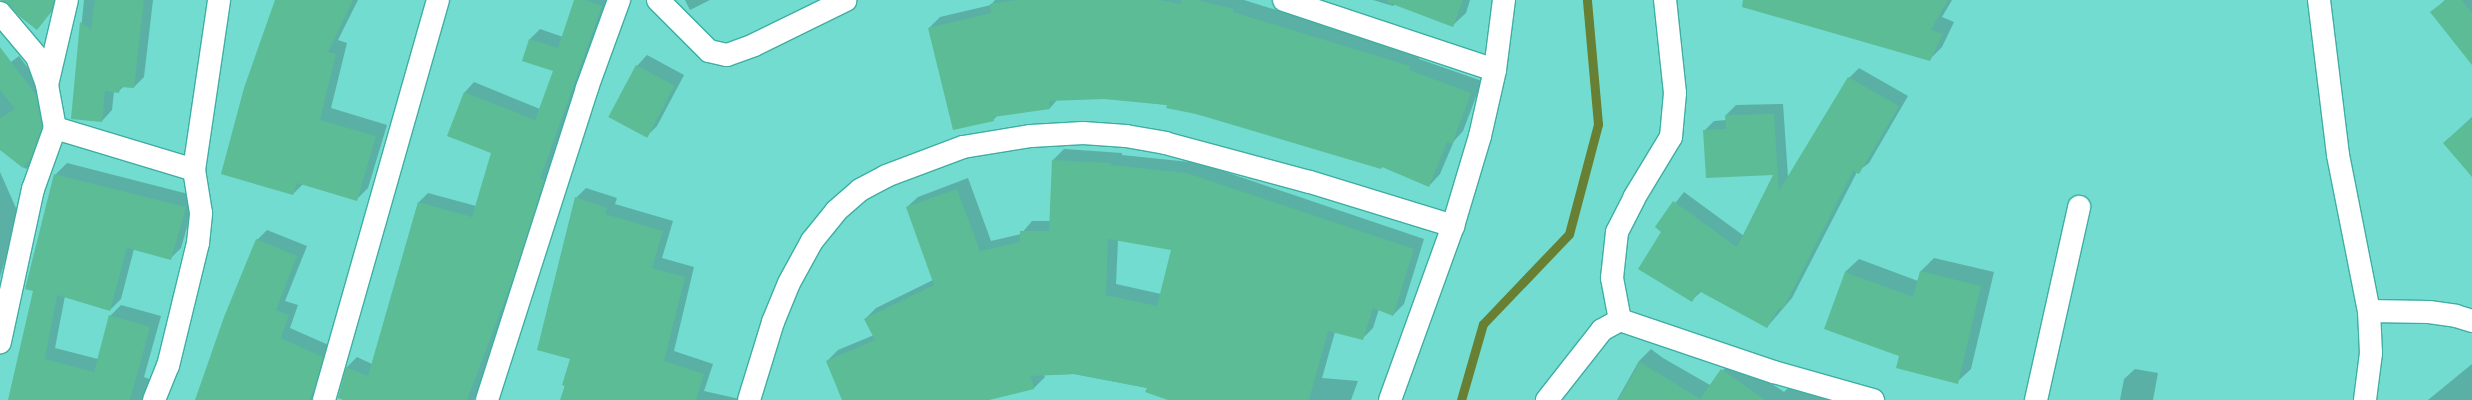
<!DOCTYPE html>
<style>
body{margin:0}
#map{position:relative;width:2472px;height:400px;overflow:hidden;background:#71dccf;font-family:"PT Serif",serif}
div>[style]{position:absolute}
.shadow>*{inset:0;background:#0003}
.stream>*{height:9px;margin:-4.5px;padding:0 4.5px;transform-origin:4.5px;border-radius:4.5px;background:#678033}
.building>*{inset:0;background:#5cbc96;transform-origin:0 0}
.roads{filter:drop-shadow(1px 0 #3faea2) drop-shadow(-1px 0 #3faea2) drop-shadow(0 1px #3faea2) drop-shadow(0 -1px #3faea2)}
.street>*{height:22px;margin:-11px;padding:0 11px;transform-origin:11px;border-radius:11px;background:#fff}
span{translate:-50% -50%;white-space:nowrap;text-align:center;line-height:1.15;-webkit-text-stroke:3.5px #71dccf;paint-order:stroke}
</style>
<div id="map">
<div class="shadow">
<i style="clip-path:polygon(0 0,61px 0,37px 29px,10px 4px)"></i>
<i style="clip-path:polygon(84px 0,153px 0,144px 77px,134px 87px,124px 86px,118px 92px,114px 91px,112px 110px,102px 121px,72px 118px)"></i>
<i style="clip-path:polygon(276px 0,358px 0,338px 40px,347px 43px,331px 108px,387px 125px,368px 188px,357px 199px,303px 184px,293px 194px)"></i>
<i style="clip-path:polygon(575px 0,610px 0,524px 262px,474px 400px,345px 400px,339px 397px,347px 367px,357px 357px,372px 364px,418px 203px,428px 193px,476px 206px,492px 153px,448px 135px,465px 92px,474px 82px,540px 109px,554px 70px,530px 39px,540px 29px,563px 37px)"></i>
<i style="clip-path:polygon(685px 0,710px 0,690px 10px)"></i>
<i style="clip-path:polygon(995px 0,1244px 0,1421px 55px,1419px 59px,1482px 81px,1463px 131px,1454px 141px,1440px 174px,1429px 186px,1383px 166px,1381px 168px,1168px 105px,1104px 98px,1058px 99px,1050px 108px,998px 115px,993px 120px,929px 28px,940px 17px,991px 5px)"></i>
<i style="clip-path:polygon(1373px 0,1470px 0,1466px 13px,1452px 26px,1395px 4px,1393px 6px)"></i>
<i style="clip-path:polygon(1778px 0,1952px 0,1942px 17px,1954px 22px,1942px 47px,1930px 59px)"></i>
<i style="clip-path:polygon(2445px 0,2472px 0,2472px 64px,2432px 12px)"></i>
<i style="clip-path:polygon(647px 55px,684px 75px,657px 126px,646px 137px,637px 66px)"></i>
<i style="clip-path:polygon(19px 56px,43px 88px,49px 119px,33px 162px,26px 169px,0 149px,0 58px,7px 65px)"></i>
<i style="clip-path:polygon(1859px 68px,1908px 96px,1869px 163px,1857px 172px,1792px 298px,1767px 327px,1702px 291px,1692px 300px,1662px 231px,1656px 227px,1684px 192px,1744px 236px,1775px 174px,1704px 131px,1714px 121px,1727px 120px,1726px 115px,1736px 105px,1783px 104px,1788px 177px,1849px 78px)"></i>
<i style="clip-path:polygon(2472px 117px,2472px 175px,2444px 143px)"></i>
<i style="clip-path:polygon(evenodd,1064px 149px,1122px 153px,1122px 155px,1199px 163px,1424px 239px,1404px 304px,1393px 315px,1379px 309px,1373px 328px,1363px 338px,1335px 332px,1322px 378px,1358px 381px,1351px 400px,1170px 400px,1148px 388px,1074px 374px,1044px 375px,1045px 377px,1034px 388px,987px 400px,843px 400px,827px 361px,838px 350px,874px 335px,865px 319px,876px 308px,933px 280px,907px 207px,918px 197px,968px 178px,991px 241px,1021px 234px,1032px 221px,1051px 221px,1053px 160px,1064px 149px,1118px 240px,1172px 249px,1161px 294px,1116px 284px,1118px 240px)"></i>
<i style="clip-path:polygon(67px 163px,196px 196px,181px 248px,170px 259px,134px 249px,121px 299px,110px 310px,65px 296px,55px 348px,98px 359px,110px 316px,121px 305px,161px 316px,144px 377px,154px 381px,148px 400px,9px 400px,24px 343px,56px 174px)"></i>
<i style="clip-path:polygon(0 172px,19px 215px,0 277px)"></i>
<i style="clip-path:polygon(586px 188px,617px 198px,615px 204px,673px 221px,662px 258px,694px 267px,674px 351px,713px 364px,704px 391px,744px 400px,561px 400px,572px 358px,576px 198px)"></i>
<i style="clip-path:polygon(267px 230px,307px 246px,285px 301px,298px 305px,290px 328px,333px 347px,314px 400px,196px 400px,257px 240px)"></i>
<i style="clip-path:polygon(1934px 258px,1994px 272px,1971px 369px,1957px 382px,1900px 355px,1845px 272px,1859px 259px,1918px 281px,1921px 271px)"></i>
<i style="clip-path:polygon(1651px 349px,1663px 358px,1710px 385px,1734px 358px,1784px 392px,1795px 381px,1828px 386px,1826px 399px,1833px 400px,1617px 400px,1639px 361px)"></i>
<i style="clip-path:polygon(2472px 364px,2472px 400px,2428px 400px)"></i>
<i style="clip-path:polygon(2135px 369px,2158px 373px,2153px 400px,2120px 400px,2124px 379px)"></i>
</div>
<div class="stream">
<i style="left:1461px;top:400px;width:79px;rotate:-73.9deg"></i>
<i style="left:1483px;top:324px;width:124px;rotate:-46.3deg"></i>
<i style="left:1569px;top:234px;width:114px;rotate:-75.2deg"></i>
<i style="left:1598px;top:124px;width:124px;rotate:-95.1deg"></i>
</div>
<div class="building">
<i style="clip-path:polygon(0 0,54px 0,51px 12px,37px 30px,19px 16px,9px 5px)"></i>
<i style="clip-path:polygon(95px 0,144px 0,134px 88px,120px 87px,119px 93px,105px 91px,102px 122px,71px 119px,80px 22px,91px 29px)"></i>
<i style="clip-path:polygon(275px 0,353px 0,328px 52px,336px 54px,320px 120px,376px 136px,357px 201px,297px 183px,293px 195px,221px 174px,244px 88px)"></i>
<i style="clip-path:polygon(574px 0,586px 0,602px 6px,540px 179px,544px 180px,515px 273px,467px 400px,343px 400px,338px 398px,346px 367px,368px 376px,418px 202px,472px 217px,491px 153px,447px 136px,464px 92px,535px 120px,553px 71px,522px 61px,529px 39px,558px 48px)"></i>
<i style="clip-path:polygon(1016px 0,1160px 0,1180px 4px,1181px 0,1197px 0,1234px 9px,1233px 12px,1410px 66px,1409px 70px,1471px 93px,1452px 144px,1447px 142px,1429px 187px,1382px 167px,1381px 169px,1196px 114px,1166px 108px,1167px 105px,1104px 99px,1049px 101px,1050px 109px,993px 117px,994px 121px,953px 130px,928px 28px,991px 13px,990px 4px)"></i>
<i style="clip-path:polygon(1387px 0,1463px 0,1453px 27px,1387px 2px)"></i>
<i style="clip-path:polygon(1743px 0,1948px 0,1931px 30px,1943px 34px,1930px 61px,1742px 7px)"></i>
<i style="clip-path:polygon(2446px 0,2462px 0,2472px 13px,2472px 65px,2430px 12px)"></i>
<i style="clip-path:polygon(0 47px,36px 95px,42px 127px,31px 158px,23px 168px,0 150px,0 118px,15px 109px,0 90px)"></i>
<i style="left:636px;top:65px;width:44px;height:59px;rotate:28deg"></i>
<i style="clip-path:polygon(1848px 77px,1899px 106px,1859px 174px,1853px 171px,1783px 309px,1779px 308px,1767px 328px,1699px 291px,1692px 302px,1638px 269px,1661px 232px,1655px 227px,1673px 201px,1737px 247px,1773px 175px,1706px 178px,1703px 130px,1726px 129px,1725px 115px,1774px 114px,1779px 191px)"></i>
<i style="clip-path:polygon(2472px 118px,2472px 177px,2443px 143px)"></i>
<i style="clip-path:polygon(evenodd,1052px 160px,1111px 163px,1111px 165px,1187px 173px,1414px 249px,1393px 316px,1373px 308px,1363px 340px,1328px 331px,1309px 400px,1168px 400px,1145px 392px,1147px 388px,1074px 374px,1031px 376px,1034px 389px,989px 400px,842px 400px,826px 361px,875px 340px,864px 319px,934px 285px,906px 207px,957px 189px,980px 251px,1020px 242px,1020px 231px,1049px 231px,1052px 160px,1108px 239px,1171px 250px,1157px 306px,1106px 295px,1108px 239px)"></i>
<i style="clip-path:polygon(54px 174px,186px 207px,171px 260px,127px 248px,110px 311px,57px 295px,45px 359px,94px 372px,109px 315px,150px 327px,130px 400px,8px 400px,33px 291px,25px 289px)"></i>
<i style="clip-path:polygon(575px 197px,607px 208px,605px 214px,663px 231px,652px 268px,685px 277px,664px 361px,704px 374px,696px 400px,560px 400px,565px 386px,562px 385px,570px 359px,537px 350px)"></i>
<i style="clip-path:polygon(256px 239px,297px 256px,276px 310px,289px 315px,281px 338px,323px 357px,315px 388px,309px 400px,195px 400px,224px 317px)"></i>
<i style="clip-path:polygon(1920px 271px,1981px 286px,1958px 384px,1896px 368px,1899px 356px,1824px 329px,1845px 272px,1913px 297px)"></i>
<i style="clip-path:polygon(1640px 362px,1700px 399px,1721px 369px,1765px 400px,1618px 400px)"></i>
</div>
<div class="roads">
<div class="street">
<i style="left:658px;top:0;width:72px;rotate:45deg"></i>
<i style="left:709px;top:51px;width:18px;rotate:13deg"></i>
<i style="left:727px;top:55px;width:29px;rotate:-20deg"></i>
<i style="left:754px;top:45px;width:102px;rotate:-26.1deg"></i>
<i style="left:1284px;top:0;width:222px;rotate:18.4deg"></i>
<i style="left:2319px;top:0;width:156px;rotate:83deg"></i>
<i style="left:2338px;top:155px;width:159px;rotate:78.8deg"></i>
<i style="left:2369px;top:311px;width:42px;rotate:87.3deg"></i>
<i style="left:2371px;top:353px;width:47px;rotate:97.3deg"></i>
<i style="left:0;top:13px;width:57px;rotate:49.9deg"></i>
<i style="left:37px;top:57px;width:30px;rotate:70deg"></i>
<i style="left:47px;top:85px;width:44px;rotate:79.5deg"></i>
<i style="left:55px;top:128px;width:65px;rotate:109.8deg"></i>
<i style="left:33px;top:189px;width:157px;rotate:102.2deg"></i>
<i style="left:47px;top:85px;width:87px;rotate:-76.8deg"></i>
<i style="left:55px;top:128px;width:145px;rotate:16.8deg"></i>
<i style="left:2369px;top:311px;width:60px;rotate:1deg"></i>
<i style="left:2429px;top:312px;width:27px;rotate:8deg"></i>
<i style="left:2456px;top:316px;width:17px;rotate:17deg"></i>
<i style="left:1620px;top:320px;width:43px;rotate:-100.8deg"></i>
<i style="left:1612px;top:278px;width:46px;rotate:-83.8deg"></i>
<i style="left:1617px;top:232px;width:38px;rotate:-63deg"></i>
<i style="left:1634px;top:198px;width:71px;rotate:-58.8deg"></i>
<i style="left:1671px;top:137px;width:44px;rotate:-84.8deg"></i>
<i style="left:1675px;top:93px;width:94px;rotate:-96.1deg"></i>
<i style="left:154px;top:400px;width:37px;rotate:-68deg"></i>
<i style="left:168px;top:366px;width:127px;rotate:-76.3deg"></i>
<i style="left:198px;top:243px;width:30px;rotate:-84deg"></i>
<i style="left:201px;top:213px;width:44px;rotate:-99.2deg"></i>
<i style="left:194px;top:170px;width:172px;rotate:-81.6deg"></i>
<i style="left:324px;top:400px;width:416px;rotate:-74.1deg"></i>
<i style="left:487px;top:400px;width:328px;rotate:-72.2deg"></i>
<i style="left:587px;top:88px;width:94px;rotate:-70deg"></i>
<i style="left:749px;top:400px;width:82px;rotate:-72.9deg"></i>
<i style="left:773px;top:322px;width:42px;rotate:-67.7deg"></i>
<i style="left:789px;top:283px;width:48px;rotate:-61.3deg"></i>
<i style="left:812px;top:241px;width:38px;rotate:-51deg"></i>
<i style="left:836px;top:211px;width:32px;rotate:-41deg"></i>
<i style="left:860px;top:190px;width:30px;rotate:-28deg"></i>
<i style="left:886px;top:176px;width:82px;rotate:-20.6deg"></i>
<i style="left:963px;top:147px;width:69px;rotate:-9.2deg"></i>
<i style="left:1031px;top:136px;width:52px;rotate:-3.3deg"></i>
<i style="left:1083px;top:133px;width:43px;rotate:4deg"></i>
<i style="left:1126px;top:136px;width:40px;rotate:10deg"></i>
<i style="left:1165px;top:143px;width:150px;rotate:15.1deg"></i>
<i style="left:1310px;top:182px;width:150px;rotate:17.1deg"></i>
<i style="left:1390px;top:400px;width:185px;rotate:-70.1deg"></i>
<i style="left:1453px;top:226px;width:94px;rotate:-73.3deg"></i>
<i style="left:1480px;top:136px;width:68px;rotate:-77.2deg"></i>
<i style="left:1495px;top:70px;width:71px;rotate:-82.7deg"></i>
<i style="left:1547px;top:400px;width:89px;rotate:-51.8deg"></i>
<i style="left:1602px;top:330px;width:21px;rotate:-29deg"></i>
<i style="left:1620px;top:320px;width:163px;rotate:18.7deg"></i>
<i style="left:1774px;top:372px;width:103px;rotate:15.8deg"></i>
<i style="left:2036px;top:400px;width:198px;rotate:-77.4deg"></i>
</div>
</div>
</div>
